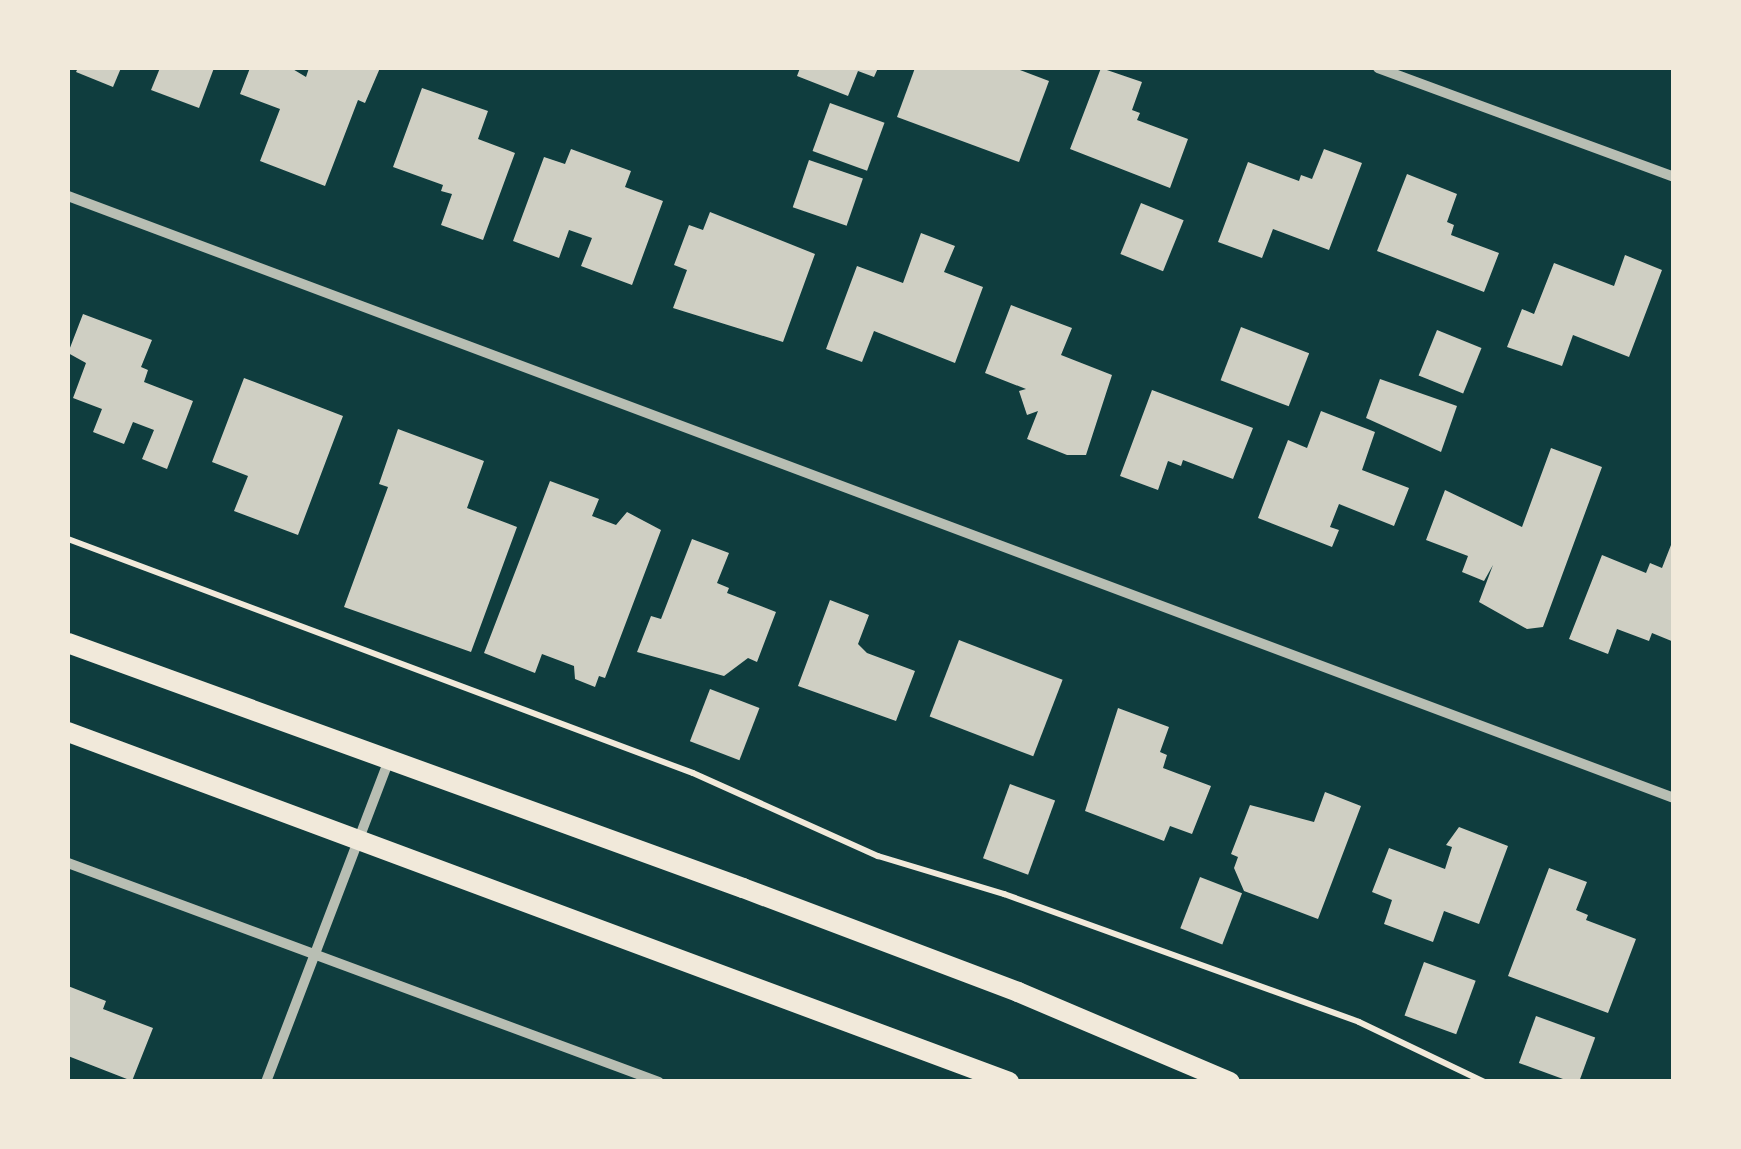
<!DOCTYPE html>
<style>
body{margin:0}
#map{position:relative;width:1741px;height:1149px;overflow:hidden;background:#0f3d3e;font-family:"Noto Serif",serif}
div>[style]{position:absolute}
.building>*{inset:0;background:#cfcfc3;transform-origin:0 0}
.path>*{height:6px;margin:-3px;padding:0 3px;transform-origin:3px;border-radius:3px;background:#f1e9da}
.minor>*{height:10px;margin:-5px;padding:0 5px;transform-origin:5px;border-radius:5px;background:#b8beb3}
.secondary>*{height:20px;margin:-10px;padding:0 10px;transform-origin:10px;border-radius:10px;background:#f1e9da}
span{translate:-50% -50%;white-space:nowrap;text-align:center;line-height:1.15;-webkit-text-stroke:10px #f1e9da;paint-order:stroke}
.frame{position:absolute;inset:0;border:70px solid #f1e9da;pointer-events:none}
</style>
<div id="map">
<div class="building">
<i style="clip-path:polygon(78px 68px,121px 68px,113px 87px,76px 72px)"></i>
<i style="clip-path:polygon(160px 68px,214px 68px,199px 108px,151px 90px)"></i>
<i style="clip-path:polygon(250px 68px,291px 68px,306px 77px,309px 68px,380px 68px,365px 103px,358px 100px,325px 186px,260px 161px,280px 109px,240px 94px)"></i>
<i style="clip-path:polygon(800px 68px,878px 68px,874px 77px,858px 71px,848px 96px,797px 76px)"></i>
<i style="clip-path:polygon(915px 68px,1015px 68px,1049px 81px,1019px 162px,897px 117px)"></i>
<i style="clip-path:polygon(1101px 68px,1142px 82px,1132px 110px,1140px 113px,1137px 120px,1188px 139px,1170px 188px,1070px 149px)"></i>
<i style="clip-path:polygon(422px 88px,488px 111px,478px 139px,515px 153px,483px 240px,441px 225px,452px 194px,441px 191px,443px 185px,393px 167px)"></i>
<i style="left:830px;top:103px;width:58px;height:51px;rotate:20deg"></i>
<i style="clip-path:polygon(571px 149px,631px 171px,625px 187px,663px 201px,632px 285px,581px 266px,592px 238px,569px 230px,559px 258px,513px 241px,544px 157px,565px 164px)"></i>
<i style="clip-path:polygon(1324px 149px,1362px 163px,1329px 250px,1273px 229px,1262px 258px,1218px 242px,1248px 162px,1299px 181px,1301px 175px,1312px 179px)"></i>
<i style="left:809px;top:160px;width:57px;height:50px;rotate:19deg"></i>
<i style="clip-path:polygon(1407px 174px,1457px 194px,1447px 222px,1454px 225px,1451px 235px,1499px 253px,1484px 292px,1377px 251px)"></i>
<i style="left:1141px;top:203px;width:46px;height:55px;rotate:22deg"></i>
<i style="clip-path:polygon(710px 212px,815px 254px,783px 342px,673px 308px,687px 270px,674px 265px,689px 225px,703px 230px)"></i>
<i style="clip-path:polygon(921px 233px,955px 246px,944px 272px,983px 287px,955px 363px,874px 331px,862px 362px,826px 349px,857px 266px,903px 283px)"></i>
<i style="clip-path:polygon(1625px 255px,1662px 270px,1629px 357px,1573px 335px,1562px 366px,1507px 347px,1522px 309px,1534px 314px,1554px 263px,1614px 286px)"></i>
<i style="clip-path:polygon(1011px 305px,1072px 328px,1061px 355px,1112px 375px,1086px 455px,1067px 455px,1027px 439px,1038px 411px,1027px 415px,1019px 391px,1026px 389px,985px 373px)"></i>
<i style="clip-path:polygon(83px 314px,152px 340px,141px 367px,148px 370px,144px 382px,193px 401px,167px 469px,142px 459px,154px 430px,133px 422px,124px 444px,93px 432px,102px 409px,73px 398px,86px 363px,68px 353px)"></i>
<i style="left:1241px;top:327px;width:73px;height:57px;rotate:21deg"></i>
<i style="left:1437px;top:330px;width:48px;height:49px;rotate:22deg"></i>
<i style="clip-path:polygon(244px 378px,343px 416px,298px 535px,234px 511px,248px 476px,212px 462px)"></i>
<i style="clip-path:polygon(1380px 379px,1457px 406px,1441px 452px,1366px 418px)"></i>
<i style="clip-path:polygon(1152px 390px,1253px 428px,1233px 479px,1183px 460px,1181px 466px,1168px 461px,1158px 490px,1120px 476px)"></i>
<i style="clip-path:polygon(1321px 411px,1375px 432px,1362px 470px,1409px 488px,1394px 526px,1339px 504px,1330px 527px,1339px 530px,1332px 547px,1258px 518px,1288px 440px,1307px 448px)"></i>
<i style="clip-path:polygon(398px 429px,484px 461px,467px 508px,517px 527px,471px 652px,344px 607px,388px 487px,379px 484px)"></i>
<i style="clip-path:polygon(1551px 448px,1602px 467px,1543px 627px,1527px 629px,1479px 602px,1493px 565px,1484px 581px,1462px 572px,1468px 556px,1426px 540px,1445px 490px,1522px 527px)"></i>
<i style="clip-path:polygon(550px 481px,599px 499px,592px 516px,616px 525px,627px 512px,661px 530px,605px 678px,599px 676px,595px 687px,575px 679px,574px 666px,542px 654px,535px 673px,484px 653px)"></i>
<i style="clip-path:polygon(692px 539px,729px 553px,717px 583px,729px 588px,727px 593px,776px 612px,757px 662px,748px 658px,724px 676px,637px 652px,651px 616px,661px 619px)"></i>
<i style="clip-path:polygon(1671px 545px,1674px 642px,1652px 633px,1649px 641px,1617px 629px,1608px 654px,1569px 639px,1602px 555px,1646px 573px,1650px 563px,1662px 568px)"></i>
<i style="clip-path:polygon(830px 600px,869px 615px,858px 644px,867px 653px,915px 671px,896px 721px,798px 686px)"></i>
<i style="left:959px;top:640px;width:111px;height:82px;rotate:21deg"></i>
<i style="left:710px;top:689px;width:53px;height:56px;rotate:21deg"></i>
<i style="clip-path:polygon(1118px 708px,1169px 727px,1160px 752px,1167px 755px,1163px 768px,1211px 786px,1192px 834px,1170px 826px,1164px 841px,1085px 811px)"></i>
<i style="left:1010px;top:784px;width:48px;height:79px;rotate:20deg"></i>
<i style="clip-path:polygon(1325px 792px,1361px 806px,1318px 919px,1244px 891px,1234px 868px,1238px 857px,1231px 854px,1250px 805px,1314px 822px)"></i>
<i style="clip-path:polygon(1459px 827px,1508px 846px,1479px 924px,1444px 911px,1433px 942px,1384px 924px,1392px 900px,1372px 892px,1389px 848px,1445px 869px,1452px 847px,1446px 845px)"></i>
<i style="clip-path:polygon(1549px 868px,1587px 882px,1576px 910px,1588px 915px,1586px 920px,1636px 939px,1608px 1013px,1508px 976px)"></i>
<i style="left:1200px;top:877px;width:45px;height:55px;rotate:21deg"></i>
<i style="left:1424px;top:962px;width:55px;height:57px;rotate:20deg"></i>
<i style="clip-path:polygon(68px 986px,106px 1001px,103px 1009px,153px 1028px,132px 1081px,68px 1056px)"></i>
<i style="left:1536px;top:1016px;width:63px;height:50px;rotate:20deg"></i>
</div>
<div class="path">
<i style="left:68px;top:539px;width:667px;rotate:20.53deg"></i>
<i style="left:693px;top:773px;width:203px;rotate:24.2deg"></i>
<i style="left:878px;top:856px;width:132px;rotate:16.8deg"></i>
<i style="left:1004px;top:894px;width:377px;rotate:19.8deg"></i>
<i style="left:1359px;top:1022px;width:139px;rotate:25.6deg"></i>
</div>
<div class="minor">
<i style="left:1378px;top:68px;width:315px;rotate:20.2deg"></i>
<i style="left:68px;top:196px;width:1715px;rotate:20.55deg"></i>
<i style="left:68px;top:863px;width:630px;rotate:20.33deg"></i>
<i style="left:266px;top:1082px;width:345px;rotate:-69.1deg"></i>
</div>
<div class="secondary">
<i style="left:68px;top:643px;width:718px;rotate:19.95deg"></i>
<i style="left:743px;top:888px;width:294px;rotate:20.7deg"></i>
<i style="left:1018px;top:992px;width:230px;rotate:23deg"></i>
<i style="left:68px;top:732px;width:1004px;rotate:20.4deg"></i>
</div>
<div class="frame"></div>
</div>
